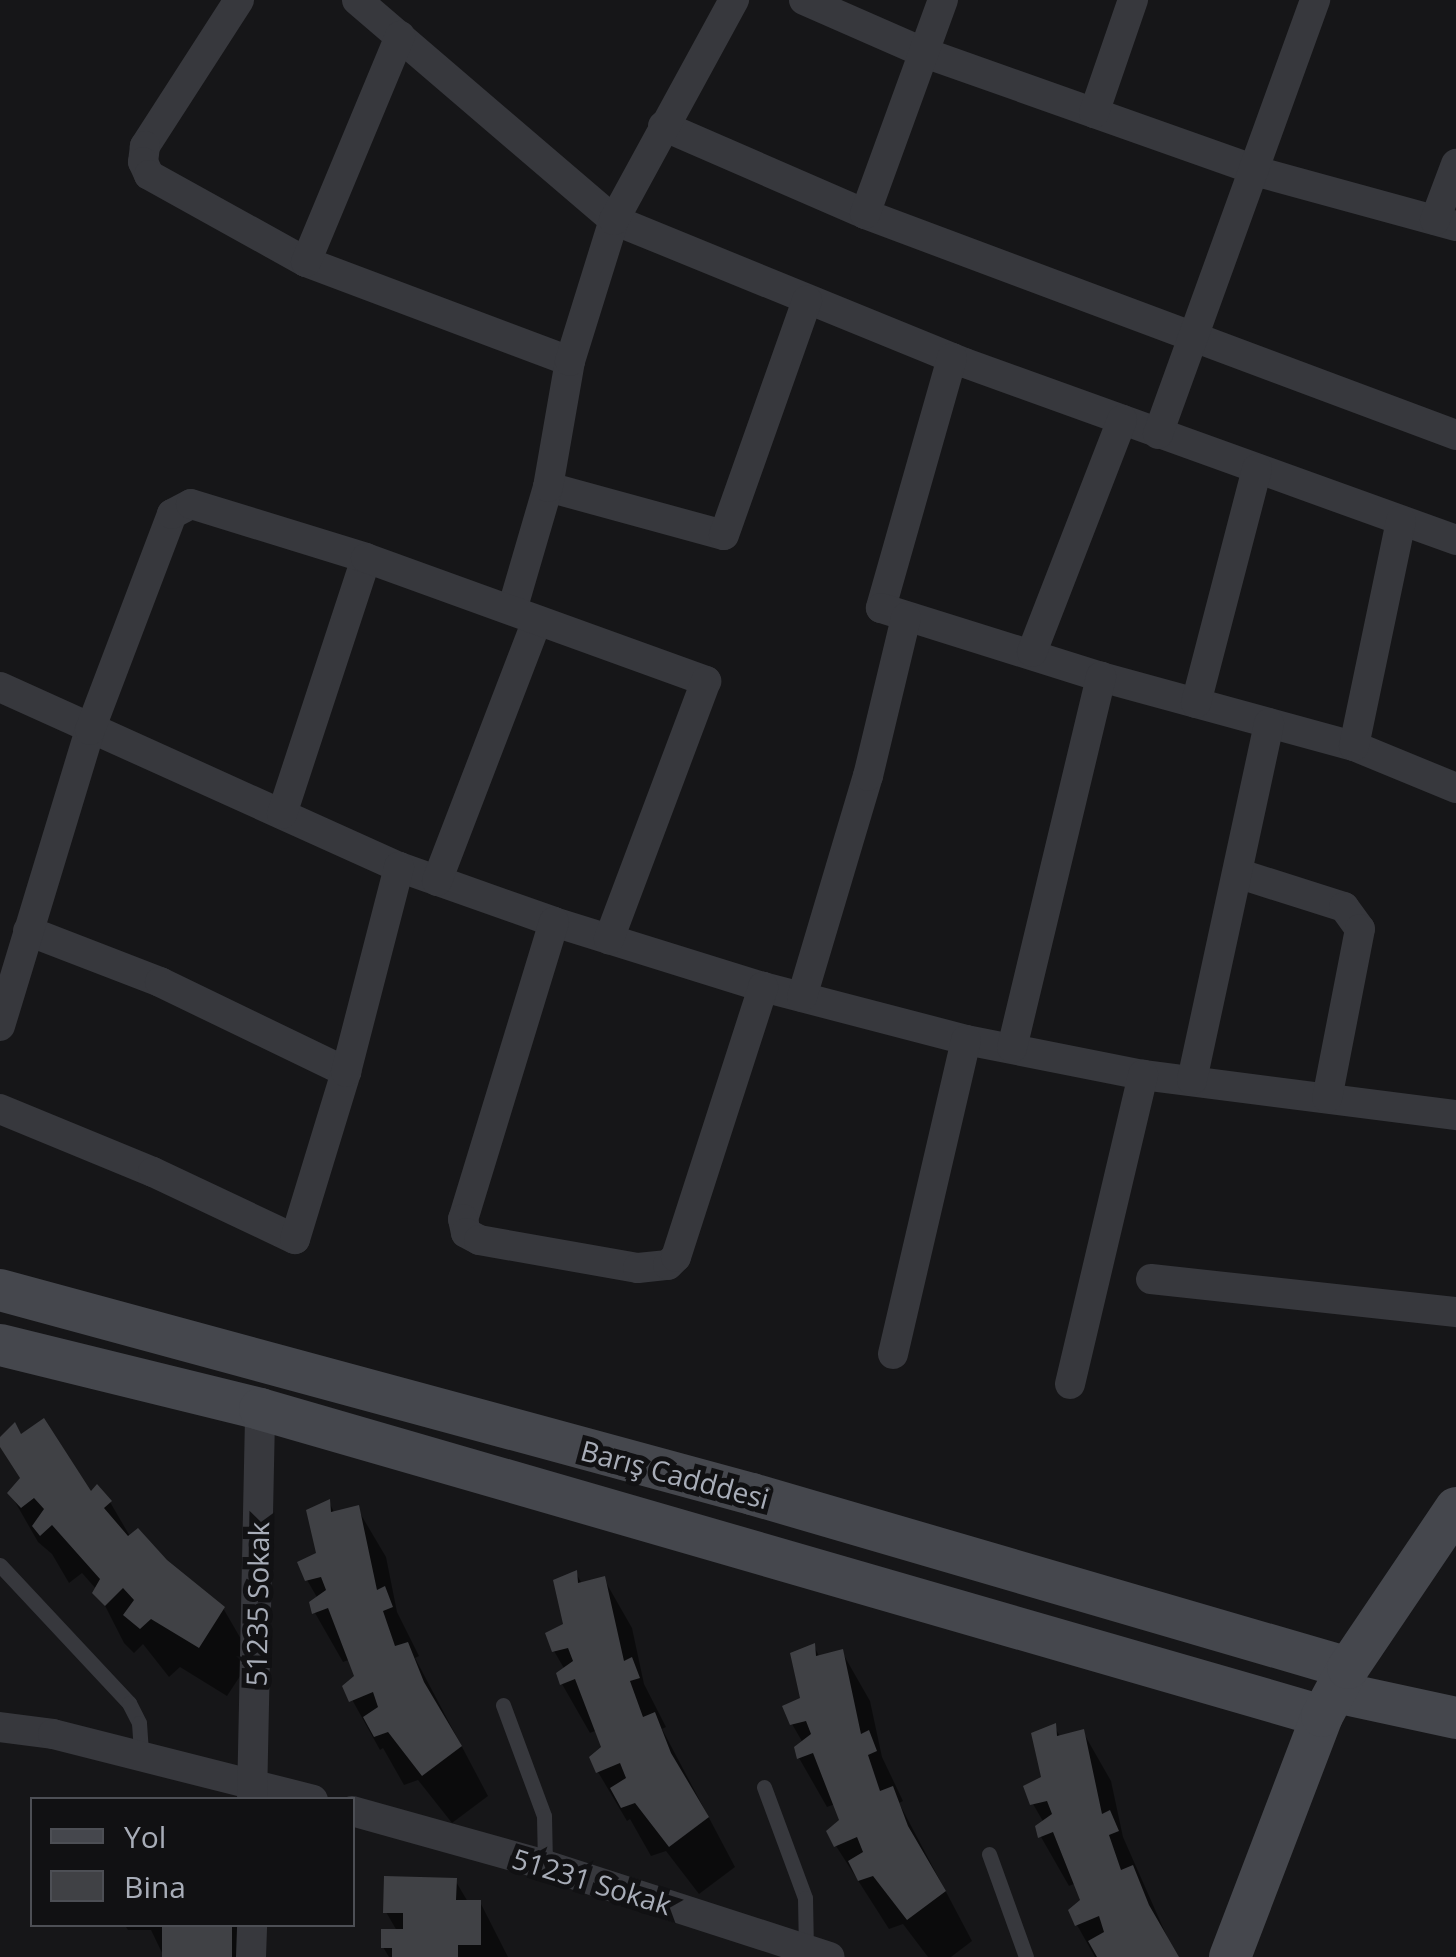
<!DOCTYPE html>
<meta charset="utf-8">
<style>
body{margin:0}
#map{position:relative;width:1456px;height:1957px;overflow:hidden;background:#161618;font-family:"Open Sans",sans-serif}
div>[style]{position:absolute}
.shadow>*{inset:0;background:#0007}
.building>*{inset:0;background:#404145;transform-origin:0 0}
.service>*{height:15px;margin:-7.5px;padding:0 7.5px;transform-origin:7.5px;border-radius:7.5px;background:#37383d}
.minor>*{height:30px;margin:-15px;padding:0 15px;transform-origin:15px;border-radius:15px;background:#37383d}
.secondary>*{height:42px;margin:-21px;padding:0 21px;transform-origin:21px;border-radius:21px;background:#45474d}
span{translate:-50% -50%;white-space:nowrap;text-align:center;line-height:1.15;-webkit-text-stroke:10px #111113;paint-order:stroke}
.street-label{font-size:28px;color:#a8adb8}
.legend{position:absolute;left:30px;top:1797px;width:325px;height:130px;box-sizing:border-box;background:#111113;border:2px solid #4d4f55;margin:0;padding:12px 18px;list-style:none;font-size:30px;color:#a8adb8}
.legend li{display:flex;align-items:center;gap:20px;height:50px}
.legend b{width:50px;border:2px solid #4d4f55}
</style>
<div id="map">
<div class="shadow">
<i style="clip-path:polygon(21px 1437px,91px 1495px,110px 1502px,131px 1538px,223px 1608px,252px 1658px,227px 1696px,180px 1667px,169px 1677px,143px 1644px,134px 1653px,124px 1643px,97px 1590px,82px 1573px,69px 1583px,52px 1554px,38px 1542px,10px 1493px,22px 1480px,0 1440px)"></i>
<i style="clip-path:polygon(329px 1502px,335px 1514px,357px 1508px,386px 1557px,397px 1612px,419px 1656px,415px 1658px,488px 1796px,452px 1823px,418px 1780px,404px 1785px,383px 1748px,380px 1750px,345px 1687px,357px 1677px,351px 1659px,343px 1662px,315px 1613px,312px 1603px,318px 1599px,307px 1580px,319px 1555px)"></i>
<i style="clip-path:polygon(576px 1573px,582px 1584px,604px 1579px,632px 1628px,644px 1684px,666px 1727px,662px 1729px,735px 1867px,699px 1894px,666px 1851px,651px 1856px,630px 1819px,627px 1821px,598px 1772px,604px 1748px,597px 1730px,590px 1733px,562px 1684px,565px 1670px,554px 1651px,565px 1626px)"></i>
<i style="clip-path:polygon(814px 1646px,820px 1658px,842px 1652px,870px 1701px,882px 1757px,903px 1801px,899px 1803px,972px 1941px,951px 1957px,928px 1957px,903px 1924px,889px 1929px,836px 1846px,842px 1821px,835px 1804px,827px 1807px,799px 1758px,803px 1743px,792px 1724px,803px 1699px)"></i>
<i style="clip-path:polygon(1054px 1726px,1061px 1738px,1083px 1732px,1111px 1781px,1123px 1837px,1176px 1957px,1095px 1957px,1077px 1925px,1083px 1901px,1076px 1883px,1069px 1886px,1041px 1837px,1038px 1827px,1044px 1823px,1033px 1804px,1044px 1779px)"></i>
<i style="clip-path:polygon(455px 1880px,468px 1902px,480px 1902px,508px 1957px,389px 1957px,383px 1947px,397px 1931px,386px 1912px)"></i>
<i style="clip-path:polygon(61px 1924px,100px 1924px,100px 1927px,61px 1926px)"></i>
<i style="clip-path:polygon(124px 1924px,256px 1924px,253px 1957px,164px 1957px,151px 1930px,128px 1930px)"></i>
</div>
<div class="building">
<i style="clip-path:polygon(44px 1418px,91px 1491px,97px 1484px,112px 1501px,104px 1508px,128px 1536px,138px 1528px,167px 1560px,225px 1607px,199px 1648px,151px 1619px,140px 1629px,123px 1615px,134px 1600px,123px 1588px,105px 1606px,92px 1593px,100px 1579px,52px 1525px,40px 1536px,32px 1526px,44px 1509px,34px 1498px,21px 1508px,7px 1493px,20px 1478px,0 1447px,0 1437px,15px 1422px,21px 1434px)"></i>
<i style="clip-path:polygon(330px 1499px,331px 1512px,359px 1505px,377px 1590px,385px 1586px,393px 1607px,383px 1611px,395px 1646px,408px 1642px,424px 1682px,462px 1746px,422px 1776px,388px 1732px,374px 1737px,363px 1717px,378px 1707px,373px 1692px,349px 1702px,342px 1686px,354px 1676px,328px 1608px,312px 1614px,309px 1602px,326px 1590px,321px 1577px,305px 1581px,297px 1562px,316px 1553px,306px 1510px)"></i>
<i style="clip-path:polygon(577px 1570px,578px 1583px,605px 1576px,624px 1661px,632px 1657px,640px 1678px,630px 1681px,643px 1717px,655px 1712px,671px 1753px,709px 1817px,669px 1847px,635px 1803px,621px 1808px,610px 1788px,626px 1778px,620px 1763px,596px 1773px,589px 1757px,601px 1747px,575px 1679px,560px 1685px,556px 1673px,573px 1661px,568px 1648px,552px 1652px,545px 1633px,563px 1624px,553px 1580px)"></i>
<i style="clip-path:polygon(815px 1643px,816px 1656px,843px 1649px,861px 1734px,869px 1730px,877px 1751px,868px 1755px,880px 1791px,893px 1786px,908px 1826px,946px 1891px,907px 1920px,873px 1876px,858px 1881px,848px 1861px,863px 1852px,857px 1837px,834px 1847px,826px 1831px,839px 1820px,813px 1753px,797px 1759px,794px 1747px,811px 1734px,806px 1721px,790px 1725px,782px 1706px,800px 1698px,790px 1653px)"></i>
<i style="clip-path:polygon(1056px 1723px,1057px 1736px,1084px 1729px,1102px 1814px,1110px 1810px,1119px 1831px,1109px 1835px,1121px 1870px,1133px 1865px,1149px 1905px,1179px 1957px,1097px 1957px,1088px 1941px,1104px 1932px,1099px 1916px,1075px 1926px,1068px 1910px,1080px 1900px,1053px 1832px,1038px 1838px,1035px 1826px,1052px 1814px,1047px 1801px,1030px 1805px,1023px 1786px,1041px 1777px,1031px 1733px)"></i>
<i style="clip-path:polygon(384px 1876px,457px 1878px,456px 1900px,481px 1900px,481px 1945px,458px 1945px,458px 1957px,392px 1957px,392px 1948px,381px 1948px,381px 1929px,403px 1929px,403px 1913px,383px 1913px)"></i>
<i style="left:162px;top:1924px;width:70px;height:33px"></i>
</div>
<div class="service">
<i style="left:0;top:1565px;width:189px;rotate:46.9deg"></i>
<i style="left:129px;top:1703px;width:22px;rotate:63deg"></i>
<i style="left:139px;top:1723px;width:32px;rotate:86deg"></i>
<i style="left:503px;top:1705px;width:118px;rotate:69.7deg"></i>
<i style="left:544px;top:1816px;width:49px;rotate:88.8deg"></i>
<i style="left:764px;top:1787px;width:118px;rotate:69.7deg"></i>
<i style="left:805px;top:1898px;width:51px;rotate:88.9deg"></i>
<i style="left:989px;top:1854px;width:109px;rotate:70.2deg"></i>
</div>
<div class="minor">
<i style="left:239px;top:0;width:174px;rotate:122.8deg"></i>
<i style="left:145px;top:146px;width:16px;rotate:97deg"></i>
<i style="left:143px;top:162px;width:14px;rotate:65deg"></i>
<i style="left:149px;top:175px;width:179px;rotate:29deg"></i>
<i style="left:306px;top:262px;width:282px;rotate:20.6deg"></i>
<i style="left:357px;top:0;width:338px;rotate:40.6deg"></i>
<i style="left:614px;top:220px;width:379px;rotate:22.2deg"></i>
<i style="left:965px;top:363px;width:522px;rotate:19.82deg"></i>
<i style="left:804px;top:0;width:132px;rotate:23.7deg"></i>
<i style="left:925px;top:53px;width:362px;rotate:19.5deg"></i>
<i style="left:1266px;top:174px;width:197px;rotate:15.3deg"></i>
<i style="left:1094px;top:113px;width:120px;rotate:-71deg"></i>
<i style="left:663px;top:126px;width:220px;rotate:23.5deg"></i>
<i style="left:865px;top:214px;width:631px;rotate:20.5deg"></i>
<i style="left:865px;top:214px;width:228px;rotate:-70deg"></i>
<i style="left:1435px;top:220px;width:60px;rotate:-69.4deg"></i>
<i style="left:306px;top:262px;width:245px;rotate:-67.4deg"></i>
<i style="left:952px;top:358px;width:260px;rotate:105.9deg"></i>
<i style="left:881px;top:608px;width:231px;rotate:17.4deg"></i>
<i style="left:1101px;top:677px;width:262px;rotate:15.3deg"></i>
<i style="left:1354px;top:746px;width:110px;rotate:22.4deg"></i>
<i style="left:1158px;top:434px;width:462px;rotate:-70.1deg"></i>
<i style="left:548px;top:487px;width:182px;rotate:15.3deg"></i>
<i style="left:724px;top:535px;width:249px;rotate:-70.5deg"></i>
<i style="left:512px;top:610px;width:128px;rotate:-73.7deg"></i>
<i style="left:548px;top:487px;width:128px;rotate:-80.1deg"></i>
<i style="left:570px;top:361px;width:148px;rotate:-72.7deg"></i>
<i style="left:614px;top:220px;width:251px;rotate:-61.4deg"></i>
<i style="left:1032px;top:652px;width:249px;rotate:-68.8deg"></i>
<i style="left:0;top:687px;width:438px;rotate:24.3deg"></i>
<i style="left:399px;top:867px;width:164px;rotate:19.5deg"></i>
<i style="left:554px;top:922px;width:219px;rotate:17.3deg"></i>
<i style="left:763px;top:987px;width:210px;rotate:14.6deg"></i>
<i style="left:966px;top:1040px;width:180px;rotate:11.2deg"></i>
<i style="left:1143px;top:1075px;width:316px;rotate:7.3deg"></i>
<i style="left:1196px;top:703px;width:242px;rotate:-75.4deg"></i>
<i style="left:1354px;top:746px;width:230px;rotate:-78.2deg"></i>
<i style="left:282px;top:814px;width:269px;rotate:-71.8deg"></i>
<i style="left:1240px;top:874px;width:109px;rotate:17.6deg"></i>
<i style="left:1344px;top:907px;width:27px;rotate:54deg"></i>
<i style="left:1360px;top:929px;width:172px;rotate:101deg"></i>
<i style="left:437px;top:881px;width:279px;rotate:-69deg"></i>
<i style="left:554px;top:922px;width:311px;rotate:107deg"></i>
<i style="left:463px;top:1219px;width:14px;rotate:78deg"></i>
<i style="left:466px;top:1233px;width:15px;rotate:28deg"></i>
<i style="left:479px;top:1240px;width:161px;rotate:10deg"></i>
<i style="left:638px;top:1268px;width:30px;rotate:-6deg"></i>
<i style="left:668px;top:1265px;width:11px;rotate:-45deg"></i>
<i style="left:676px;top:1257px;width:284px;rotate:-72.1deg"></i>
<i style="left:28px;top:931px;width:142px;rotate:21.1deg"></i>
<i style="left:160px;top:982px;width:207px;rotate:25.8deg"></i>
<i style="left:802px;top:997px;width:231px;rotate:-73.4deg"></i>
<i style="left:868px;top:776px;width:163px;rotate:-76.5deg"></i>
<i style="left:0;top:1026px;width:309px;rotate:-73.1deg"></i>
<i style="left:90px;top:730px;width:231px;rotate:-69.2deg"></i>
<i style="left:172px;top:514px;width:21px;rotate:-28deg"></i>
<i style="left:191px;top:504px;width:183px;rotate:17.1deg"></i>
<i style="left:366px;top:558px;width:362px;rotate:19.9deg"></i>
<i style="left:706px;top:681px;width:276px;rotate:110.6deg"></i>
<i style="left:1012px;top:1048px;width:382px;rotate:-76.5deg"></i>
<i style="left:1192px;top:1080px;width:365px;rotate:-77.8deg"></i>
<i style="left:0;top:1109px;width:165px;rotate:22.4deg"></i>
<i style="left:153px;top:1172px;width:157px;rotate:25.3deg"></i>
<i style="left:295px;top:1239px;width:175px;rotate:-73deg"></i>
<i style="left:346px;top:1072px;width:212px;rotate:-75.5deg"></i>
<i style="left:1151px;top:1279px;width:307px;rotate:6.2deg"></i>
<i style="left:893px;top:1354px;width:322px;rotate:-76.9deg"></i>
<i style="left:1070px;top:1384px;width:318px;rotate:-76.7deg"></i>
<i style="left:0;top:1727px;width:53px;rotate:7.5deg"></i>
<i style="left:53px;top:1734px;width:268px;rotate:14.2deg"></i>
<i style="left:252px;top:1800px;width:391px;rotate:-88.8deg"></i>
<i style="left:352px;top:1811px;width:200px;rotate:15.6deg"></i>
<i style="left:545px;top:1865px;width:299px;rotate:17.9deg"></i>
<i style="left:251px;top:1957px;width:33px;rotate:-88deg"></i>
</div>
<div class="secondary">
<i style="left:0;top:1290px;width:779px;rotate:15.18deg"></i>
<i style="left:752px;top:1494px;width:621px;rotate:16.27deg"></i>
<i style="left:0;top:1345px;width:268px;rotate:13.8deg"></i>
<i style="left:260px;top:1409px;width:1105px;rotate:16.12deg"></i>
<i style="left:1336px;top:1692px;width:123px;rotate:12.2deg"></i>
<i style="left:1230px;top:1957px;width:258px;rotate:-69.1deg"></i>
<i style="left:1322px;top:1716px;width:55px;rotate:-61.6deg"></i>
<i style="left:1348px;top:1668px;width:193px;rotate:-56deg"></i>
</div>
<div class="street-label">
<span style="left:675px;top:1474px;rotate:15deg">Barış Cadddesi</span>
<span style="left:257px;top:1604px;rotate:-89deg">51235 Sokak</span>
<span style="left:592px;top:1881px;rotate:17deg">51231 Sokak</span>
</div>
<ul class="legend">
<li><b style="height:12px;background:#45474d"></b>Yol</li>
<li><b style="height:28px;background:#404145"></b>Bina</li>
</ul>
</div>
